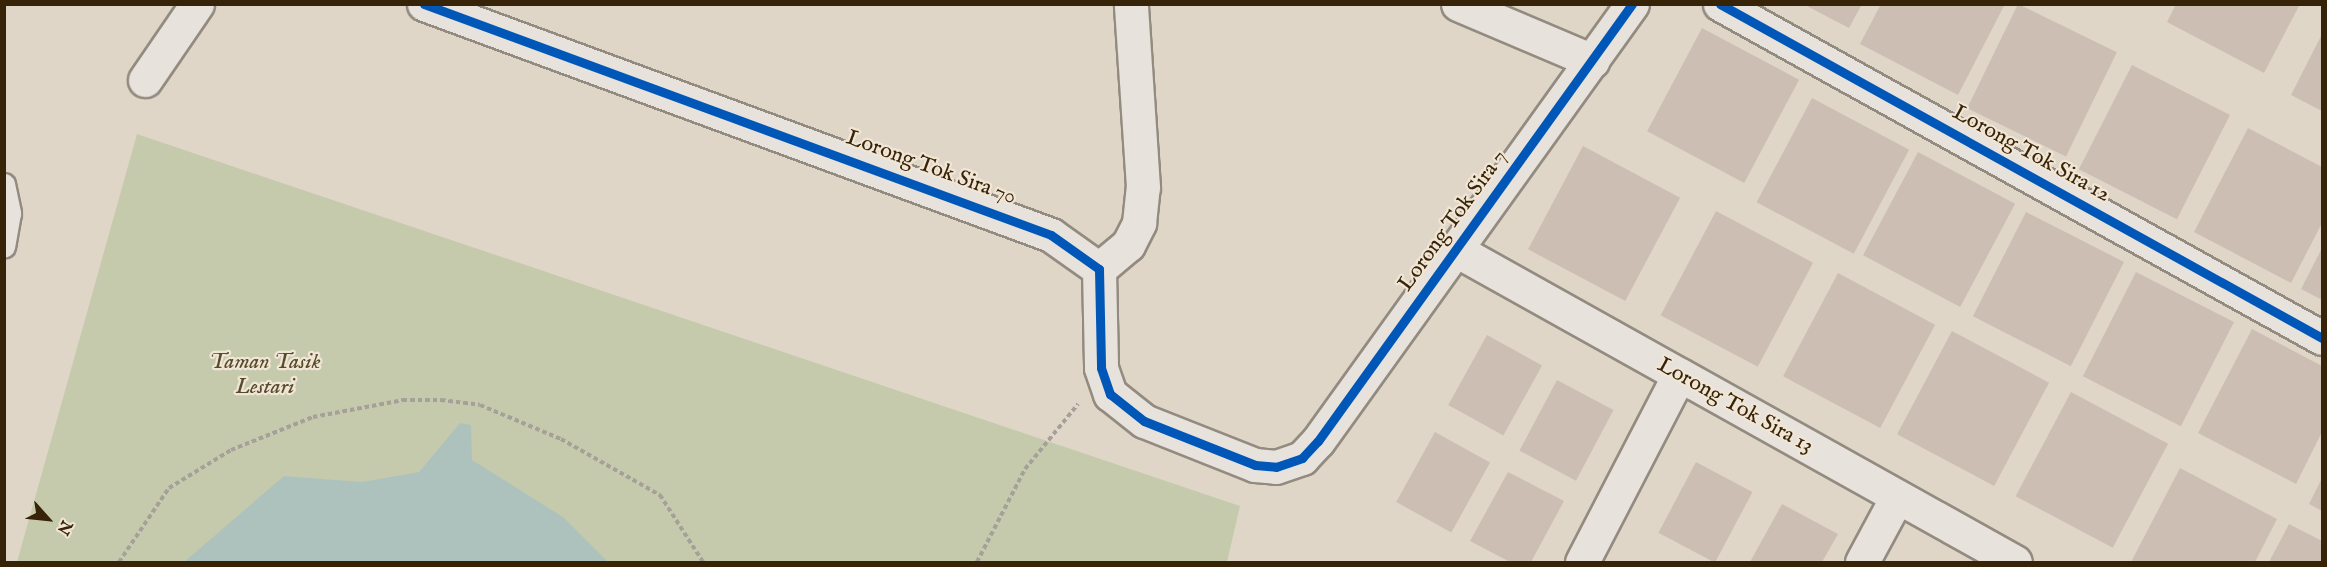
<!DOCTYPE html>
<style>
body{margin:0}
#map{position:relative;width:2327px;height:567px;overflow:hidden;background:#dfd6c8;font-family:"IM FELL English",serif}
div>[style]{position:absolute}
.green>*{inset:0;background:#c6caac}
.water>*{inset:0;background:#aec2bd}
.building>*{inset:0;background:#cdbeb4;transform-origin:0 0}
.path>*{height:4px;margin-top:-2px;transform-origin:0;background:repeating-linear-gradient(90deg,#a5a098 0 4.5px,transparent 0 7.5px)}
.roads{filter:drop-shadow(2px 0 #938b80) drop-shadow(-2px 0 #938b80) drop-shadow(0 2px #938b80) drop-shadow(0 -2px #938b80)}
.service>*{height:21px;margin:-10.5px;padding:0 10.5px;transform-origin:10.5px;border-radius:10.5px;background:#e7e2db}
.minor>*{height:33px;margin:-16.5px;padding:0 16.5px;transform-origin:16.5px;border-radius:16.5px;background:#e7e2db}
.cycleway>*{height:9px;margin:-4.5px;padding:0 4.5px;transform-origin:4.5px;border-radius:4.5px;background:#0057b8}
span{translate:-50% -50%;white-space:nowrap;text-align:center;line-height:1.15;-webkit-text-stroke:4.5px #f1e6d5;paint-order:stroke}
.street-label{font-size:22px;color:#372408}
.park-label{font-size:22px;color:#564b2b;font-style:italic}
.frame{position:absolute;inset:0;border:6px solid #372408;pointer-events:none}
.north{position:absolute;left:18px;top:489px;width:60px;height:60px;-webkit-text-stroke:4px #f1e6d5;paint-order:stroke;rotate:117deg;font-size:16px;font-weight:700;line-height:24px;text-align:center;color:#372408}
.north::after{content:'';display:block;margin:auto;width:21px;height:27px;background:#372408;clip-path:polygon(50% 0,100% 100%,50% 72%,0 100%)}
</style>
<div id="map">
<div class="green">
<i style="clip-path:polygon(137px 134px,1240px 506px,1227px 562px,17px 562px)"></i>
</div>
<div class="water">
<i style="clip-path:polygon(460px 423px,471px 425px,472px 460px,563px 517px,608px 562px,184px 562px,284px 476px,362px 482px,419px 472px)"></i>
</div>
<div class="building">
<i style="clip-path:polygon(1803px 4px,1862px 4px,1849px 28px)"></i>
<i style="clip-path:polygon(1881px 4px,2005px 4px,1958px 95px,1860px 44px)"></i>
<i style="left:2018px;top:4px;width:110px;height:116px;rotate:26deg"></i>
<i style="clip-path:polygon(2176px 4px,2300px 4px,2264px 73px,2167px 22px)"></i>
<i style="left:1702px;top:28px;width:110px;height:117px;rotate:28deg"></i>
<i style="clip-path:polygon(2322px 34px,2322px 111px,2291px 95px)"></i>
<i style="left:2132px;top:65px;width:110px;height:117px;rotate:27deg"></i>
<i style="left:1812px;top:98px;width:110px;height:118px;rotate:28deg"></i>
<i style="clip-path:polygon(2248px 128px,2322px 167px,2322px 223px,2291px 283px,2194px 232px)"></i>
<i style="left:1583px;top:146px;width:110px;height:117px;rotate:28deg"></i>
<i style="left:1918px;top:152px;width:110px;height:117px;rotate:28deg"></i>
<i style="left:1716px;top:211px;width:110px;height:118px;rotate:28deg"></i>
<i style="left:2026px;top:212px;width:110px;height:117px;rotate:27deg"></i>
<i style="clip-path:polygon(2322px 248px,2322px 300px,2301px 289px)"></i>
<i style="left:2136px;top:272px;width:110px;height:117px;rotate:27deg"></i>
<i style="left:1838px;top:273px;width:110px;height:117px;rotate:28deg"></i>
<i style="clip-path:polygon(2252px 329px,2322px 366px,2322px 432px,2296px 484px,2198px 433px)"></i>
<i style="left:1952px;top:331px;width:110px;height:117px;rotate:28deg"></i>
<i style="left:1487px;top:335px;width:63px;height:80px;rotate:29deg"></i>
<i style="left:1557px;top:380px;width:64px;height:80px;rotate:28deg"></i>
<i style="left:2071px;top:392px;width:110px;height:118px;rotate:28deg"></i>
<i style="left:1435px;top:432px;width:63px;height:80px;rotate:29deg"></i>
<i style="left:1696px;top:462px;width:64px;height:80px;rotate:28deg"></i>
<i style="clip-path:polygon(2180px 468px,2277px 519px,2255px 562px,2131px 562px)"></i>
<i style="clip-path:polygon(1508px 472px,1564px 501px,1531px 562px,1510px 562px,1470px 541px)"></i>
<i style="clip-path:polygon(2322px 478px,2322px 511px,2309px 504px)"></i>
<i style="clip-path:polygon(1782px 504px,1838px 534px,1822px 562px,1750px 562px)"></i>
<i style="clip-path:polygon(2289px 524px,2322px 541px,2322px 562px,2269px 562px)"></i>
</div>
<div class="path">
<i style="left:119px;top:562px;width:89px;rotate:-56deg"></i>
<i style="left:169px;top:488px;width:73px;rotate:-31.5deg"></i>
<i style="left:231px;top:450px;width:88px;rotate:-21.9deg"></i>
<i style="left:313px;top:417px;width:92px;rotate:-10.7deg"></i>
<i style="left:403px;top:400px;width:38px"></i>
<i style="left:441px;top:400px;width:39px;rotate:7deg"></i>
<i style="left:480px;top:405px;width:88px;rotate:22.8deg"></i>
<i style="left:561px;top:439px;width:114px;rotate:29.5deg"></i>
<i style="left:660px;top:495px;width:80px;rotate:57.3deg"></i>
<i style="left:977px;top:562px;width:105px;rotate:-62.7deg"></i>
<i style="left:1025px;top:469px;width:84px;rotate:-50.8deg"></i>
</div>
<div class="roads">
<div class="service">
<i style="left:4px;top:184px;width:30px;rotate:78deg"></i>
<i style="left:10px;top:213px;width:34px;rotate:100deg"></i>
</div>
<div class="minor">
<i style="left:424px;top:4px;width:668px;rotate:20.22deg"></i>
<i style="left:1051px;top:235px;width:59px;rotate:35.3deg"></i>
<i style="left:1099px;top:269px;width:99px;rotate:88.8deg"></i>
<i style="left:1101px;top:368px;width:28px;rotate:71deg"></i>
<i style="left:1110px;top:394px;width:43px;rotate:38.5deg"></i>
<i style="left:1144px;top:421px;width:119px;rotate:21.6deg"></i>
<i style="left:1255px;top:465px;width:21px;rotate:5deg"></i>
<i style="left:1276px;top:467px;width:28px;rotate:-19deg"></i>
<i style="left:1302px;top:458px;width:23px;rotate:-47deg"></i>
<i style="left:1318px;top:441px;width:538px;rotate:-54.3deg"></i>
<i style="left:1458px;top:4px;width:146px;rotate:23deg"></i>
<i style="left:1720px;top:4px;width:688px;rotate:29.02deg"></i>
<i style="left:145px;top:80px;width:92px;rotate:-55.6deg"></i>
<i style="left:1456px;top:250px;width:640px;rotate:29.17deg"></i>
<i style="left:1099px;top:269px;width:38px;rotate:-40deg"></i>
<i style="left:1128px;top:245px;width:25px;rotate:-63deg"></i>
<i style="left:1139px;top:223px;width:36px;rotate:-84deg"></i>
<i style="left:1143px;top:187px;width:183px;rotate:-93.8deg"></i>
<i style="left:1582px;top:562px;width:211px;rotate:-62.6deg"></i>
<i style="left:1862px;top:562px;width:74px;rotate:-61.7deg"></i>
</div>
</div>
<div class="cycleway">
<i style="left:424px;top:4px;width:668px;rotate:20.22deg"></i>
<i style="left:1051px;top:235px;width:59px;rotate:35.3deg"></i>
<i style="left:1099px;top:269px;width:99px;rotate:88.8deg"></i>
<i style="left:1101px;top:368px;width:28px;rotate:71deg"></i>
<i style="left:1110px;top:394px;width:43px;rotate:38.5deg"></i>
<i style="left:1144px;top:421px;width:119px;rotate:21.6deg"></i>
<i style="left:1255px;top:465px;width:21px;rotate:5deg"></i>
<i style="left:1276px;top:467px;width:28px;rotate:-19deg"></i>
<i style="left:1302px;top:458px;width:23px;rotate:-47deg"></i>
<i style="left:1318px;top:441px;width:538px;rotate:-54.3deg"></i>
<i style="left:1720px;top:4px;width:688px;rotate:29.02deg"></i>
</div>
<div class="street-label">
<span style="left:2031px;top:154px;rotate:29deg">Lorong Tok Sira 12</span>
<span style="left:931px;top:168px;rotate:20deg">Lorong Tok Sira 70</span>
<span style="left:1453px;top:221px;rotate:-54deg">Lorong Tok Sira 7</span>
<span style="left:1735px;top:406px;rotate:29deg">Lorong Tok Sira 13</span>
</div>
<div class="park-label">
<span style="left:265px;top:375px">Taman Tasik<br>Lestari</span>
</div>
<div class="frame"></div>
<div class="north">N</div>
</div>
